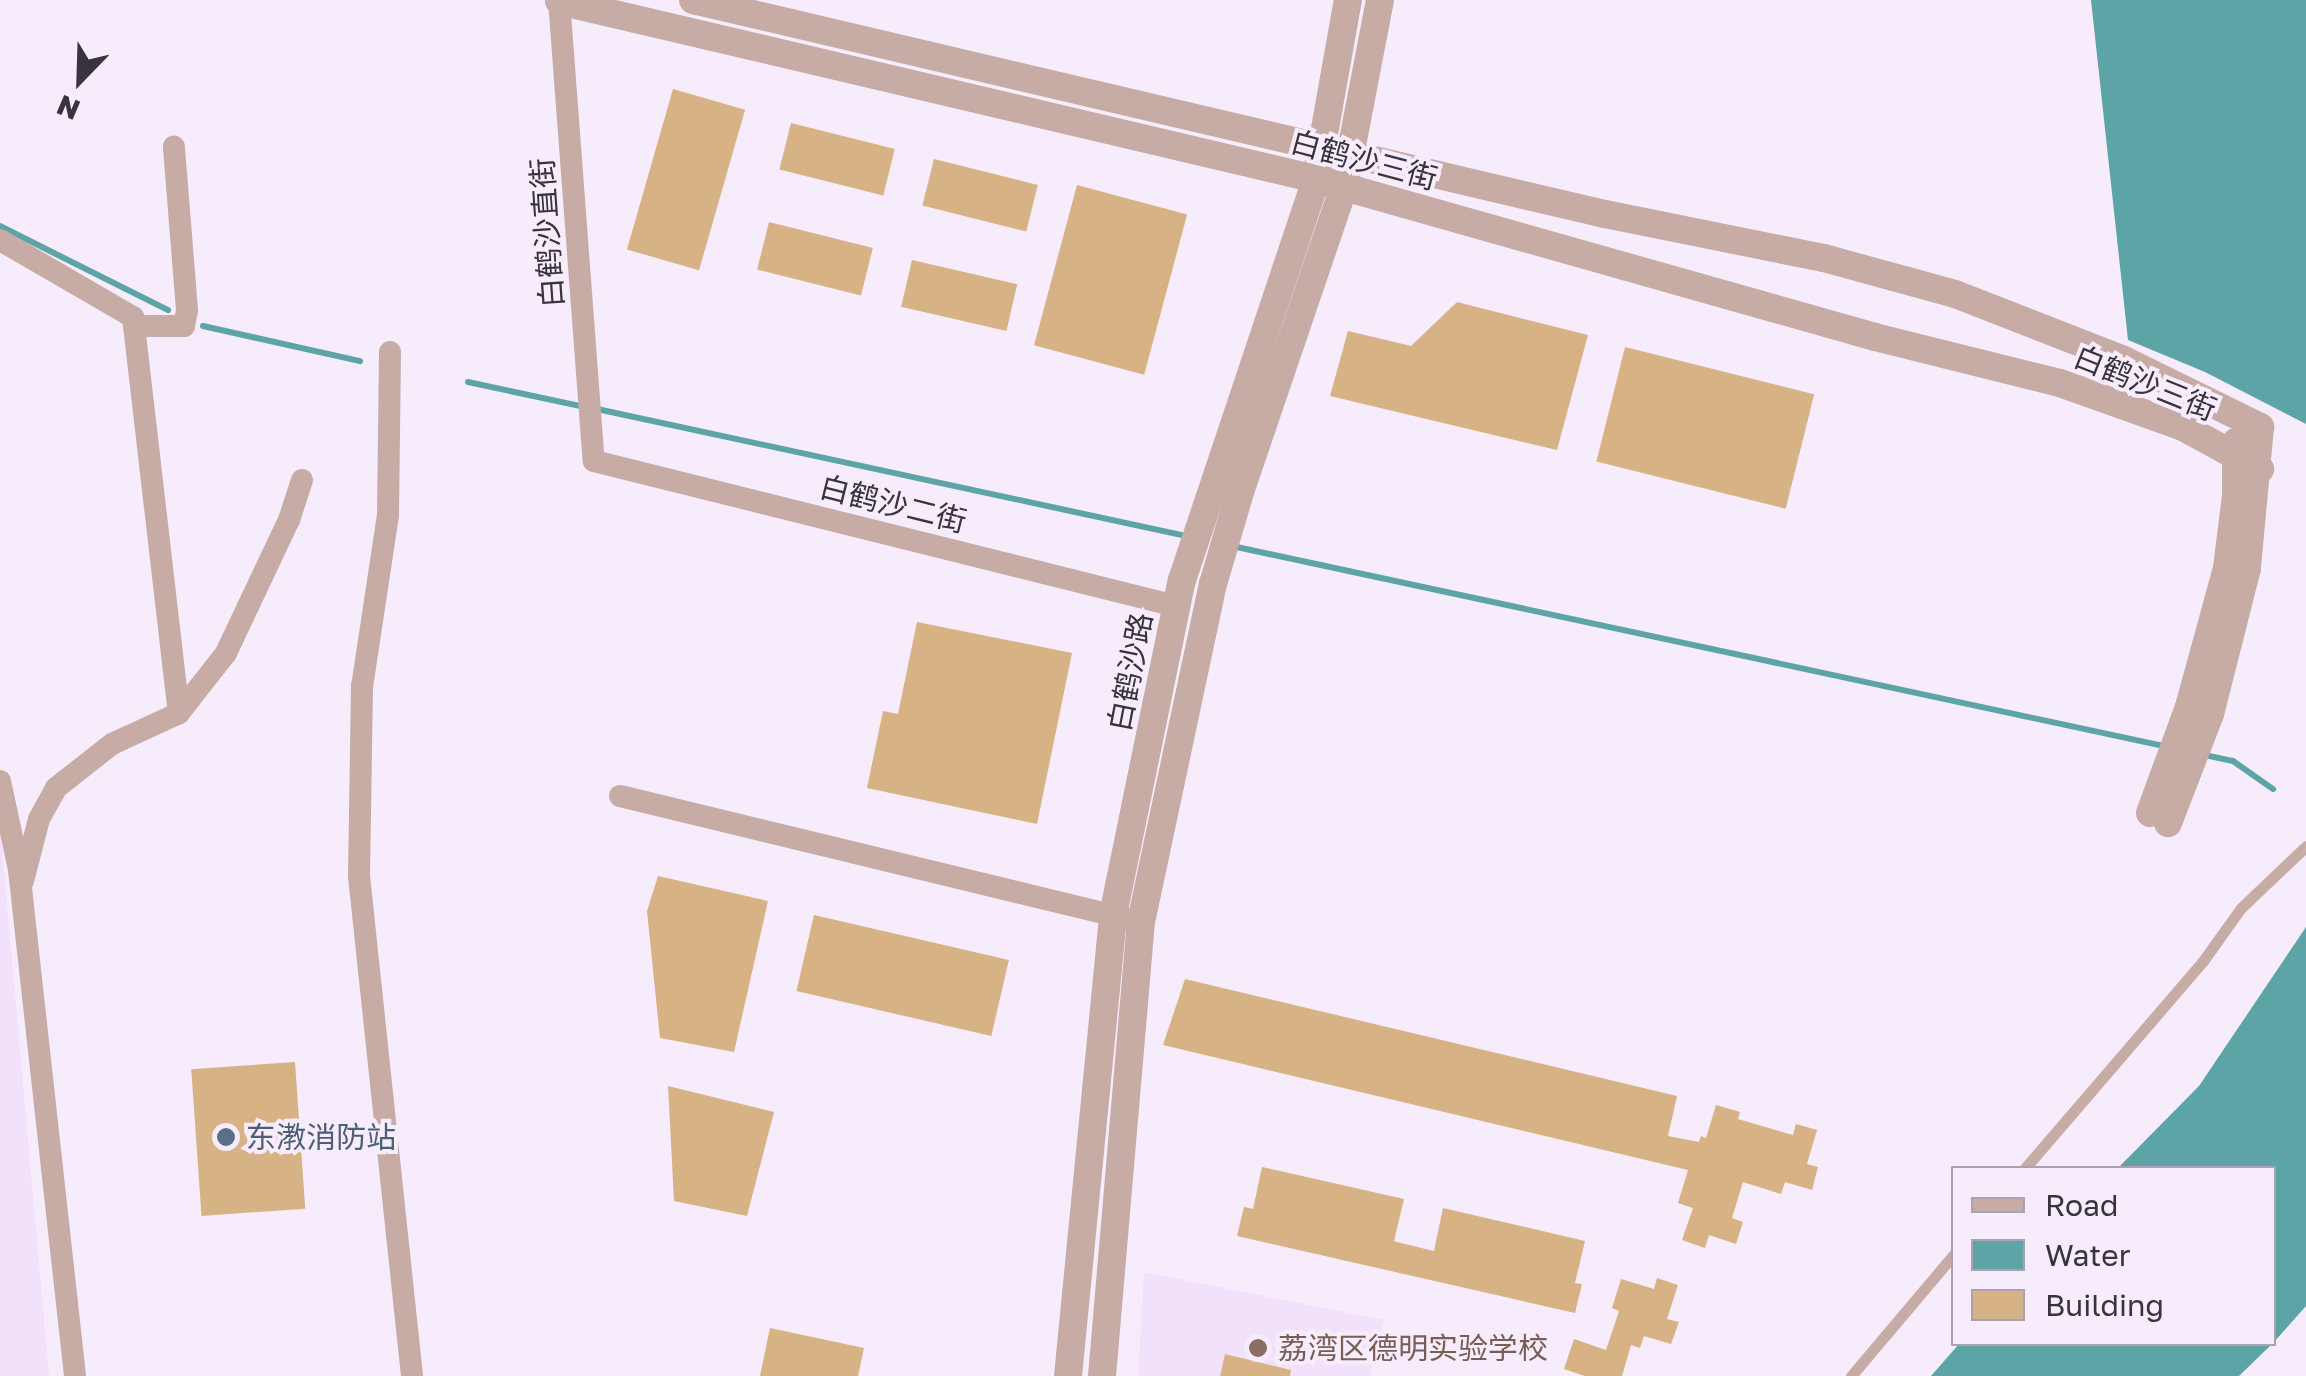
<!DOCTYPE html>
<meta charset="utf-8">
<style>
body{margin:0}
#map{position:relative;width:2306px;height:1376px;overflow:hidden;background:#f6ecfc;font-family:"Golos Text","Noto Sans SC",sans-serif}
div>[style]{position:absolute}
.built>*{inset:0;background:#f1e1fb}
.water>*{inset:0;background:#5ca4a6}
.stream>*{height:6px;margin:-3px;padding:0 3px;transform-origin:3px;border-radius:3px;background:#5ca4a6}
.building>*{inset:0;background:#d6b285;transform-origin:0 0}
.service>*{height:11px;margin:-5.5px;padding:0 5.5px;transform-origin:5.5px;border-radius:5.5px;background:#c6aca4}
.minor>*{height:22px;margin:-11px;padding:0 11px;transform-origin:11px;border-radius:11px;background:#c6aca4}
.tertiary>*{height:28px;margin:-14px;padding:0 14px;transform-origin:14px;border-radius:14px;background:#c6aca4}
.dots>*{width:28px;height:28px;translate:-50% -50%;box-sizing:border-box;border:5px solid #f6ecfc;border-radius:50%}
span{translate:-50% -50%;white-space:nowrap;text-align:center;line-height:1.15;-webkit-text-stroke:8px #f6ecfc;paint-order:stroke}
.street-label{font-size:30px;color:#39333c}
.service-label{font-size:30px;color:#4e5e75}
.left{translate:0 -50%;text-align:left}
.education-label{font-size:30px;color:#785e54}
.legend{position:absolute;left:1951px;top:1166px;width:325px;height:180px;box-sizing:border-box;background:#f6ecfc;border:2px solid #aaa2af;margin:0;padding:12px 18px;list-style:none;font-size:30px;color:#39333c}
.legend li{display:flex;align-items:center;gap:20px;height:50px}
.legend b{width:50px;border:2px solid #aaa2af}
.north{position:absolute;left:30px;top:30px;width:100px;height:100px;-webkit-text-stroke:8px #f6ecfc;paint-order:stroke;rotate:203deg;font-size:28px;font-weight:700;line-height:40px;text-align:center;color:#39333c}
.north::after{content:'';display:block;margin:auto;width:35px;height:45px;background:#39333c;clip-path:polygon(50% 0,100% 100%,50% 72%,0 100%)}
</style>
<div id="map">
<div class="built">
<i style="clip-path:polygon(0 826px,49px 1376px,0 1376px)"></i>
<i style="clip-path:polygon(1144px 1272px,1384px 1320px,1370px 1376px,1138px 1376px)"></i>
</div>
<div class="water">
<i style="clip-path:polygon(2091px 0,2306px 0,2306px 424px,2205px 372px,2128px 340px)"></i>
<i style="clip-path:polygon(2306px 927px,2306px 1306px,2274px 1342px,2274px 1168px,2118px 1168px,2199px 1086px)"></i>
<i style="clip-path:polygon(1959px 1344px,2272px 1344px,2239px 1376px,1931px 1376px)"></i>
</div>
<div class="stream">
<i style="left:0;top:226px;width:188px;rotate:26.6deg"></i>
<i style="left:203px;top:326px;width:161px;rotate:12.6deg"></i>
<i style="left:468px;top:382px;width:120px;rotate:12.1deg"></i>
<i style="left:597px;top:409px;width:608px;rotate:12.16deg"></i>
<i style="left:1232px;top:546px;width:957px;rotate:12.12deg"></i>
<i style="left:2200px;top:754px;width:34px;rotate:12deg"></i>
<i style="left:2233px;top:761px;width:49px;rotate:35deg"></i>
</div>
<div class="building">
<i style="left:673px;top:89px;width:75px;height:167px;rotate:16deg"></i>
<i style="left:791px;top:123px;width:107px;height:48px;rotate:14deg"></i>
<i style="left:934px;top:159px;width:107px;height:48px;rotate:14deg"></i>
<i style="left:1077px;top:185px;width:114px;height:166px;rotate:15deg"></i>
<i style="left:769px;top:222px;width:107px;height:49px;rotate:14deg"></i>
<i style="left:912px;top:260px;width:108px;height:48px;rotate:13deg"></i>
<i style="clip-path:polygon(1457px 302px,1588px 335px,1557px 450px,1330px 396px,1348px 331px,1411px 346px)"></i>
<i style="left:1625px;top:347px;width:195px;height:118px;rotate:14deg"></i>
<i style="clip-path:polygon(917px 622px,1072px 653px,1037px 824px,867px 788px,883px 711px,898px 714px)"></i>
<i style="clip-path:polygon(658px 876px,768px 901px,734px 1052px,660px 1038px,647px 911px)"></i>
<i style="left:814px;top:915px;width:200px;height:78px;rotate:13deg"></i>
<i style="clip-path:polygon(1185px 979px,1677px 1096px,1668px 1136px,1699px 1142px,1701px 1136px,1706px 1138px,1716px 1105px,1740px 1112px,1738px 1119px,1793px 1135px,1796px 1124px,1817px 1130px,1807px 1164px,1818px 1167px,1812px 1190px,1785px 1182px,1781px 1194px,1743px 1182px,1732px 1218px,1743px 1222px,1736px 1244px,1709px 1235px,1705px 1248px,1682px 1240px,1693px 1208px,1678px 1203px,1688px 1170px,1163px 1045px)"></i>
<i style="left:295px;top:1062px;width:147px;height:104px;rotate:86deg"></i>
<i style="clip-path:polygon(668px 1086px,774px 1112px,747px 1216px,674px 1201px)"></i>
<i style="clip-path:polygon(1262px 1167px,1404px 1199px,1394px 1241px,1401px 1243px,1434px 1251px,1443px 1208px,1585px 1241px,1575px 1283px,1582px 1284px,1575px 1313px,1237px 1236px,1244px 1207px,1253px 1209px)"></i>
<i style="clip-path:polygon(1657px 1278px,1678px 1285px,1667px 1319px,1679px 1322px,1671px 1344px,1644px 1336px,1640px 1348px,1631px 1345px,1622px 1376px,1585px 1376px,1564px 1369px,1574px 1339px,1606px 1350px,1619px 1311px,1612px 1308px,1621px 1279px,1654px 1289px)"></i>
<i style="clip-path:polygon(770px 1328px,864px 1348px,858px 1376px,760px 1376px)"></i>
<i style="clip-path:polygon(1225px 1354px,1291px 1370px,1290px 1376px,1220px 1376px)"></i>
</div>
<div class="service">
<i style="left:2025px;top:1168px;width:273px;rotate:-49.3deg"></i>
<i style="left:2203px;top:961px;width:65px;rotate:-54.4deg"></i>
<i style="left:2241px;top:908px;width:90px;rotate:-43.6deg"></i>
<i style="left:1851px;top:1376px;width:160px;rotate:-49.8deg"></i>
</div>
<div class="minor">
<i style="left:559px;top:0;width:462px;rotate:85.7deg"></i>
<i style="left:594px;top:461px;width:600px;rotate:13.99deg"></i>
<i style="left:0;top:240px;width:154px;rotate:30.1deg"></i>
<i style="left:133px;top:317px;width:399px;rotate:83.4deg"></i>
<i style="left:134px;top:326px;width:50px"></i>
<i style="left:184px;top:326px;width:16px;rotate:-79deg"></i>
<i style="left:187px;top:310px;width:164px;rotate:-94.6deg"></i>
<i style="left:390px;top:352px;width:163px;rotate:90.7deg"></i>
<i style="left:388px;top:515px;width:173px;rotate:98.6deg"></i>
<i style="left:362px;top:686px;width:190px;rotate:90.9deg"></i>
<i style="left:359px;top:876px;width:503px;rotate:83.95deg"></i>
<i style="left:0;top:781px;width:91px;rotate:77.9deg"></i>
<i style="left:19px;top:870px;width:509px;rotate:83.68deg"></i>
<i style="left:620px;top:796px;width:523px;rotate:13.61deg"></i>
<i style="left:23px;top:881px;width:64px;rotate:-75.5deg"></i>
<i style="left:39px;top:819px;width:35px;rotate:-61deg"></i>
<i style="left:56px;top:788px;width:71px;rotate:-38.2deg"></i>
<i style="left:112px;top:744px;width:74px;rotate:-24.8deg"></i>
<i style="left:179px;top:713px;width:76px;rotate:-51.9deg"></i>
<i style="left:226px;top:653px;width:147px;rotate:-64.7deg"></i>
<i style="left:289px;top:520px;width:42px;rotate:-72deg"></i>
</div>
<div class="tertiary">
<i style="left:693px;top:0;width:937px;rotate:13.21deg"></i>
<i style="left:1605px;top:214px;width:223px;rotate:11.4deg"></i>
<i style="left:1824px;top:258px;width:136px;rotate:15.4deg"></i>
<i style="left:1955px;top:294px;width:181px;rotate:21.3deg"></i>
<i style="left:2124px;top:360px;width:152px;rotate:26.2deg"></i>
<i style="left:2260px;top:427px;width:142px;rotate:95.3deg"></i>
<i style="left:2247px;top:568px;width:151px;rotate:104.2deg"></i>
<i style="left:2210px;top:714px;width:117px;rotate:111.1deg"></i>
<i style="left:559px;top:1px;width:778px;rotate:13.23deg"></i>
<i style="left:1316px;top:179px;width:581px;rotate:15.78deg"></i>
<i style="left:1875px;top:337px;width:191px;rotate:14deg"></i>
<i style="left:2060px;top:383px;width:131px;rotate:19.7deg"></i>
<i style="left:2183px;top:427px;width:88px;rotate:28.6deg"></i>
<i style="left:2150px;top:813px;width:113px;rotate:-69.8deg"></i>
<i style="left:2189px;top:707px;width:144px;rotate:-74.7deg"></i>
<i style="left:2227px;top:568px;width:73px;rotate:-82.9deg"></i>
<i style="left:2236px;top:496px;width:54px;rotate:-90deg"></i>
<i style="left:1068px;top:1376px;width:463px;rotate:-84.4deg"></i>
<i style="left:1113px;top:915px;width:342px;rotate:-78.4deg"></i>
<i style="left:1182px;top:580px;width:423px;rotate:-71.5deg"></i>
<i style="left:1316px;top:179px;width:182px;rotate:-79.9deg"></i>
<i style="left:1102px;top:1376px;width:456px;rotate:-85.1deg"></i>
<i style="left:1141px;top:922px;width:346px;rotate:-78deg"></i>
<i style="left:1213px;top:584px;width:96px;rotate:-73.6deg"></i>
<i style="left:1240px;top:492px;width:322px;rotate:-71.2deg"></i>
<i style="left:1344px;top:187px;width:190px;rotate:-79.1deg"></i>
</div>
<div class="dots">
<i style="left:226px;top:1137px;background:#5c6f8a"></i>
<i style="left:1258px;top:1348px;background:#8d6e63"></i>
</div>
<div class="street-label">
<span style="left:1364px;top:160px;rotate:15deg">白鹤沙三街</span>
<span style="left:547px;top:233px;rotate:-94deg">白鹤沙直街</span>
<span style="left:2145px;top:383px;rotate:22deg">白鹤沙三街</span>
<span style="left:893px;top:504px;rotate:14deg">白鹤沙二街</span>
<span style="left:1130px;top:672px;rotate:-79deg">白鹤沙路</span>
</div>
<div class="service-label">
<span class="left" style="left:246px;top:1137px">东漖消防站</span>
</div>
<div class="education-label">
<span class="left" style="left:1278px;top:1348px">荔湾区德明实验学校</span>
</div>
<ul class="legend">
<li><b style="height:12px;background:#c6aca4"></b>Road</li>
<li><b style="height:28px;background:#5ca4a6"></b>Water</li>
<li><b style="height:28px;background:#d6b285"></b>Building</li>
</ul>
<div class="north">N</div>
</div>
